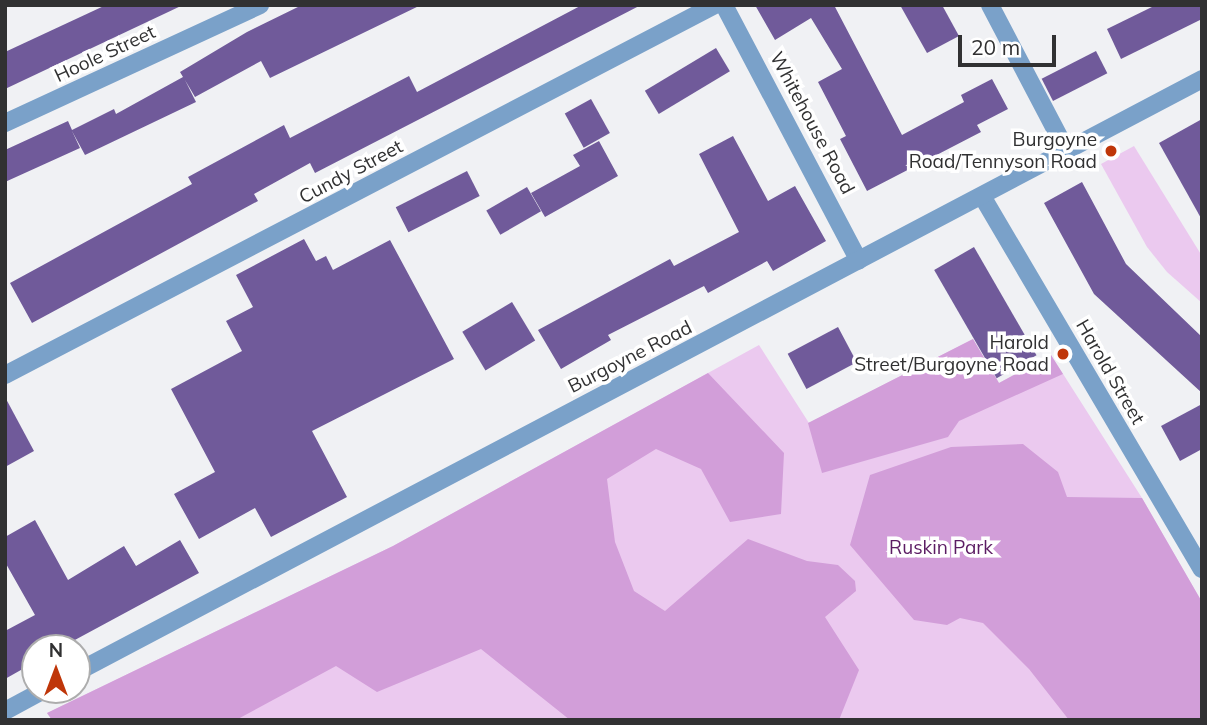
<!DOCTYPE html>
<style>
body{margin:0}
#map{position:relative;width:1207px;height:725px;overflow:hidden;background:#f0f1f4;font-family:Mulish,sans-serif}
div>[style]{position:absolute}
.green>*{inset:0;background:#ebc9ef}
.forest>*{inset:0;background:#d29ed9}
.building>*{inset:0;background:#705a9a;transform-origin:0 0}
.minor>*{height:18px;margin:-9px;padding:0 9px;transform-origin:9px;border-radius:9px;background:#7aa1c9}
.dots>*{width:19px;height:19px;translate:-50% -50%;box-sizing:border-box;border:4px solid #fff;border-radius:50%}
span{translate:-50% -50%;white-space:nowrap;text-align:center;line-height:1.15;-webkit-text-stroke:7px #fff;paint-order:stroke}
.street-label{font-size:19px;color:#313132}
.poi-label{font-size:19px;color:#313132}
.right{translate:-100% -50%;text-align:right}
.park-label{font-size:19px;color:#5b1c63}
.frame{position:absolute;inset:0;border:7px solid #313132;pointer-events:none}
.north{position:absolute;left:21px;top:634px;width:70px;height:70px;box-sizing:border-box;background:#fff;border:2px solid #adadad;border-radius:50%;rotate:0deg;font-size:19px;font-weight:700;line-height:28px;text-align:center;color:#313132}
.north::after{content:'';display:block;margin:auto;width:24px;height:32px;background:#bf3609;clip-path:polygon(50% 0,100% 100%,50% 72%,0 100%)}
.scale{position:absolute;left:958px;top:35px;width:98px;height:32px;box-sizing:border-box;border:4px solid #313132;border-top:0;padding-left:9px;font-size:21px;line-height:24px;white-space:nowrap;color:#313132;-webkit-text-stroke:5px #fff;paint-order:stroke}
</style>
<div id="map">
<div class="green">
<i style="clip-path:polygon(1134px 146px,1202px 256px,1202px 303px,1167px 272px,1147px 247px,1101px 164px)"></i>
<i style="clip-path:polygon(973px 339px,999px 383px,1051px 355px,1142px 498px,1202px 602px,1202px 720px,52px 720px,47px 713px,393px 546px,759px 345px,809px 423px)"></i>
</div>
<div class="forest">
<i style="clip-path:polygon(973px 339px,999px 383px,1051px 355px,1063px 374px,959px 421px,948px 437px,822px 473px,808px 423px)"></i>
<i style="clip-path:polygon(708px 373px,784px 453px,781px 514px,730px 522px,701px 469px,656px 449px,607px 479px,615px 542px,634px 591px,665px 611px,748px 539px,807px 561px,838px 565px,855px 581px,856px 591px,825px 617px,859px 670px,839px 720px,570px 720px,481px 649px,377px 692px,336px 666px,236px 720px,52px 720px,47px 713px,393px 546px)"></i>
<i style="clip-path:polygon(1023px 444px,1058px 472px,1067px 497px,1142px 498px,1202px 602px,1202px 720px,1069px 720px,1029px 669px,983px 623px,960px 618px,947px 625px,914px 620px,850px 545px,870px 475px,951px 447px)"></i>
</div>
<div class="building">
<i style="clip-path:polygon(106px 5px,183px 5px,5px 89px,5px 52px)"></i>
<i style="clip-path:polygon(302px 5px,421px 5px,270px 78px,261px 61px,195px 97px,185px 80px,196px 102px,85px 155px,72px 131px,80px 148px,5px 182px,5px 150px,68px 121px,72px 130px,114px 109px,116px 114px,183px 77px,180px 72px,247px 32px)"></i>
<i style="clip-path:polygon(582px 5px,641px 5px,315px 173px,310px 163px,254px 194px,258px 201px,32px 323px,10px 283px,192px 184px,188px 177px,284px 125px,290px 138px,409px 76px,417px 92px)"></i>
<i style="clip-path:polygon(755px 5px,834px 5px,902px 135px,964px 102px,961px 95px,992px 79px,1008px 109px,977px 125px,981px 132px,867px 191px,840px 139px,846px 136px,818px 82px,842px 69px,811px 18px,775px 40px)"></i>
<i style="clip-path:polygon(900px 5px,942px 5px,959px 36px,927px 53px)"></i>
<i style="clip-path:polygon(1156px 5px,1202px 5px,1202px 19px,1121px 59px,1107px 29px)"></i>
<i style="left:716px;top:48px;width:27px;height:83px;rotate:59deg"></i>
<i style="left:1096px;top:51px;width:25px;height:61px;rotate:63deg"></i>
<i style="left:591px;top:99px;width:39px;height:30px;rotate:61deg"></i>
<i style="clip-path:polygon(1202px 119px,1202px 220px,1159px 143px)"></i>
<i style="clip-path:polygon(733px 136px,768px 201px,795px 186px,826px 241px,773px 271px,767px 261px,708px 293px,704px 286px,608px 335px,611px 340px,561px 369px,538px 330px,670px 259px,674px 266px,739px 232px,699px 154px)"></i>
<i style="clip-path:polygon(599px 141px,618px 176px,545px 217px,531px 193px,580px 166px,573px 155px)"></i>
<i style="left:467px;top:171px;width:28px;height:80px;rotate:63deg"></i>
<i style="clip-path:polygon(1082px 182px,1126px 264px,1202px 337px,1202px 393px,1094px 294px,1044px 203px)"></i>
<i style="left:527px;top:187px;width:28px;height:47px;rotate:60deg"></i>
<i style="clip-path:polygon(304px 239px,316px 261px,326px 256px,333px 270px,390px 240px,454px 359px,312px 431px,347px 497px,271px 537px,255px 508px,199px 539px,174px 494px,215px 472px,171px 389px,242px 351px,226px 321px,253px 307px,236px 275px)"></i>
<i style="left:974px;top:247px;width:125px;height:46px;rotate:60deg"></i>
<i style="left:512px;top:302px;width:45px;height:58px;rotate:59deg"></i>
<i style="left:838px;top:327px;width:40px;height:57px;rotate:62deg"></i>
<i style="clip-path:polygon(5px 397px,34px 451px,5px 467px)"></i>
<i style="clip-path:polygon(1202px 404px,1202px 449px,1180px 461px,1161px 426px)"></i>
<i style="clip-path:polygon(35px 520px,68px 580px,124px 546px,136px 566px,180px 540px,199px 573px,60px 648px,35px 648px,35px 662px,5px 679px,5px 631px,35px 615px,5px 562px,5px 537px)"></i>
</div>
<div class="minor">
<i style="left:724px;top:5px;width:289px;rotate:62.2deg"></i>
<i style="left:990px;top:5px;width:164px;rotate:62.3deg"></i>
<i style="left:5px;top:123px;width:281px;rotate:-24.8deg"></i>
<i style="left:982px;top:196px;width:433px;rotate:59.5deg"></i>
<i style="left:5px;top:375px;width:801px;rotate:-27.53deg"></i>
<i style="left:77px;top:672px;width:1272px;rotate:-27.79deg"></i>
<i style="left:5px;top:711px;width:44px;rotate:-28.3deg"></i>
</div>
<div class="dots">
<i style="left:1111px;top:151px;background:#bf3609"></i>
<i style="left:1063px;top:354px;background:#bf3609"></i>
</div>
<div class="street-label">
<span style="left:105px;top:54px;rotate:-25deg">Hoole Street</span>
<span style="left:812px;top:123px;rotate:62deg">Whitehouse Road</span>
<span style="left:351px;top:172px;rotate:-28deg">Cundy Street</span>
<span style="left:630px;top:357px;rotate:-27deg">Burgoyne Road</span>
<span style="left:1110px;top:372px;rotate:60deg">Harold Street</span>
</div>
<div class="poi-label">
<span class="right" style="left:1097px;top:151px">Burgoyne<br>Road/Tennyson Road</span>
<span class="right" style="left:1049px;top:354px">Harold<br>Street/Burgoyne Road</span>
</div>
<div class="park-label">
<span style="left:941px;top:548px">Ruskin Park</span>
</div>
<div class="frame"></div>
<div class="north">N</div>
<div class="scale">20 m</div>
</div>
